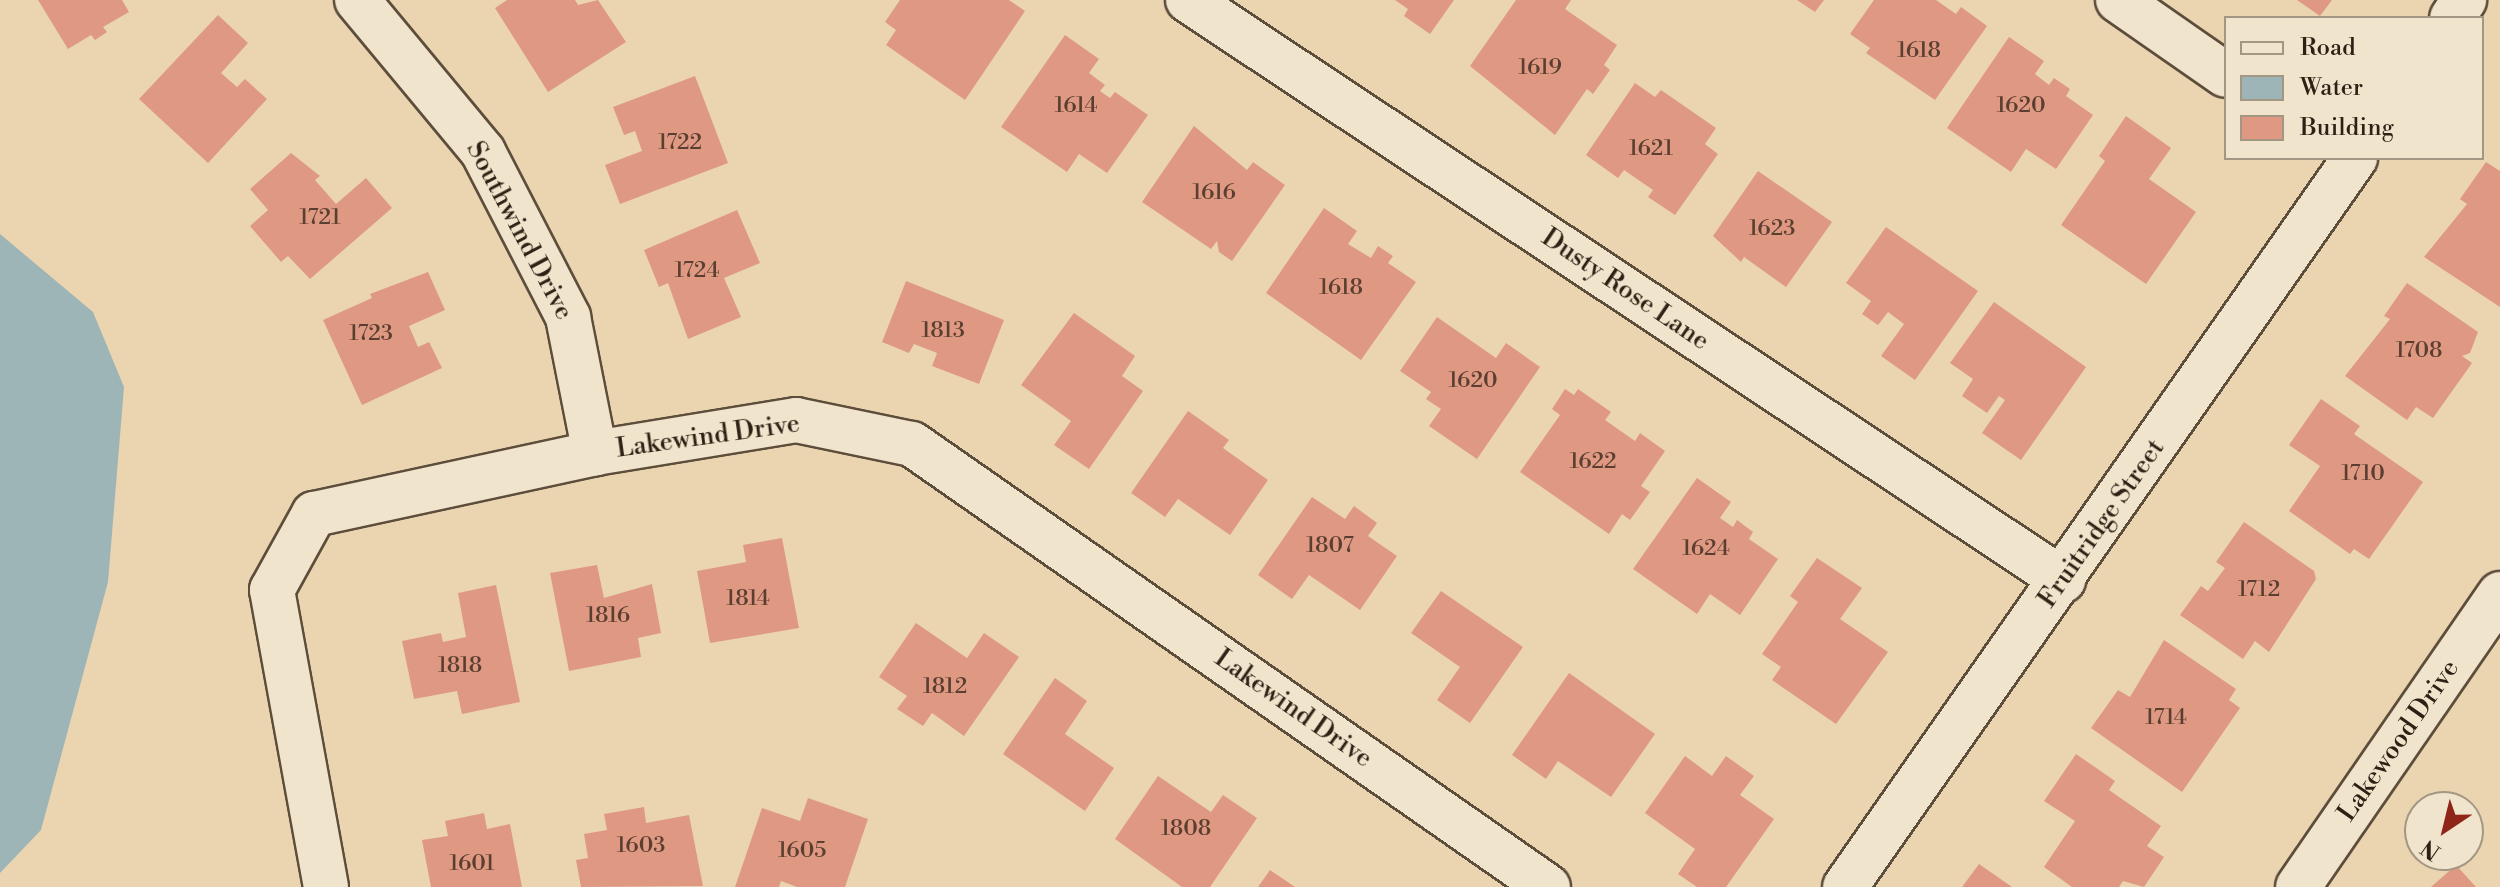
<!DOCTYPE html>
<style>
body{margin:0}
#map{position:relative;width:2500px;height:887px;overflow:hidden;background:#ead5b0;font-family:"Libre Bodoni",serif}
div>[style]{position:absolute}
.water>*{inset:0;background:#9eb5b8}
.building>*{inset:0;background:#df9983}
.roads{filter:drop-shadow(2px 0 #5d4d3b) drop-shadow(-2px 0 #5d4d3b) drop-shadow(0 2px #5d4d3b) drop-shadow(0 -2px #5d4d3b)}
.minor>*{height:44px;margin:-22px;padding:0 22px;transform-origin:22px;border-radius:22px;background:#f1e4cc}
.tertiary>*{height:44px;margin:-22px;padding:0 22px;transform-origin:22px;border-radius:22px;background:#f1e4cc}
span{translate:-50% -50%;white-space:nowrap;text-align:center;line-height:1.15;-webkit-text-stroke:6px #f1e4cc;paint-order:stroke}
.number-label{font-size:22px;color:#5a3e30}
.number-label span{-webkit-text-stroke-width:0}
.street-label{font-size:26px;color:#2e2014}
.legend{position:absolute;left:2224px;top:16px;width:260px;height:144px;box-sizing:border-box;background:#f1e4cc;border:2px solid #a39682;margin:0;padding:10px 14px;list-style:none;font-size:24px;color:#2e2014}
.legend li{display:flex;align-items:center;gap:16px;height:40px}
.legend b{width:40px;border:2px solid #a39682}
.north{position:absolute;left:2404px;top:791px;width:80px;height:80px;box-sizing:border-box;background:#f1e4cc;border:2px solid #a39682;border-radius:50%;rotate:215deg;font-size:22px;font-weight:700;line-height:32px;text-align:center;color:#2e2014}
.north::after{content:'';display:block;margin:auto;width:28px;height:36px;background:#8f2418;clip-path:polygon(50% 0,100% 100%,50% 72%,0 100%)}
</style>
<div id="map">
<div class="water">
<i style="clip-path:polygon(0 234px,93px 312px,124px 387px,108px 582px,41px 830px,0 873px)"></i>
</div>
<div class="building">
<i style="clip-path:polygon(38px 0,122px 0,129px 12px,103px 27px,107px 32px,95px 40px,91px 35px,68px 49px)"></i>
<i style="clip-path:polygon(507px 0,575px 0,578px 5px,598px 0,626px 42px,548px 92px,495px 8px)"></i>
<i style="clip-path:polygon(900px 0,1009px 0,1025px 11px,965px 100px,886px 45px,896px 30px,885px 22px)"></i>
<i style="clip-path:polygon(1395px 0,1454px 0,1430px 34px,1404px 16px,1408px 9px)"></i>
<i style="clip-path:polygon(1516px 0,1571px 0,1565px 9px,1617px 45px,1604px 65px,1610px 70px,1593px 94px,1587px 89px,1555px 135px,1470px 66px)"></i>
<i style="clip-path:polygon(1797px 0,1824px 0,1815px 12px)"></i>
<i style="clip-path:polygon(1874px 0,1936px 0,1956px 14px,1961px 7px,1987px 26px,1935px 100px,1866px 53px,1870px 48px,1850px 34px)"></i>
<i style="clip-path:polygon(2297px 0,2332px 0,2320px 16px)"></i>
<i style="clip-path:polygon(218px 15px,248px 43px,221px 73px,237px 87px,245px 79px,267px 99px,208px 163px,139px 99px)"></i>
<i style="clip-path:polygon(1065px 35px,1099px 59px,1089px 73px,1105px 85px,1100px 91px,1110px 98px,1115px 92px,1148px 115px,1107px 173px,1079px 154px,1067px 172px,1001px 127px)"></i>
<i style="clip-path:polygon(2009px 37px,2044px 61px,2035px 74px,2049px 85px,2054px 78px,2070px 89px,2066px 96px,2093px 115px,2056px 169px,2026px 149px,2011px 172px,1947px 128px)"></i>
<i style="clip-path:polygon(695px 76px,728px 163px,620px 204px,605px 165px,642px 151px,635px 131px,624px 135px,613px 107px)"></i>
<i style="clip-path:polygon(1635px 83px,1655px 97px,1661px 90px,1716px 128px,1705px 144px,1718px 154px,1675px 215px,1648px 197px,1653px 190px,1624px 170px,1618px 178px,1586px 155px)"></i>
<i style="clip-path:polygon(2126px 116px,2171px 148px,2149px 179px,2196px 212px,2146px 284px,2061px 225px,2105px 161px,2099px 156px)"></i>
<i style="clip-path:polygon(1194px 126px,1247px 170px,1253px 162px,1285px 185px,1232px 261px,1219px 252px,1217px 241px,1211px 249px,1142px 202px)"></i>
<i style="clip-path:polygon(291px 153px,320px 176px,315px 180px,336px 204px,366px 178px,392px 208px,310px 279px,288px 256px,281px 262px,250px 226px,268px 210px,250px 189px)"></i>
<i style="clip-path:polygon(2486px 162px,2500px 171px,2500px 307px,2424px 257px,2467px 204px,2460px 199px)"></i>
<i style="clip-path:polygon(1758px 171px,1832px 222px,1786px 287px,1744px 257px,1741px 262px,1713px 236px)"></i>
<i style="clip-path:polygon(1324px 208px,1357px 231px,1348px 244px,1371px 258px,1378px 246px,1393px 256px,1388px 263px,1416px 282px,1361px 360px,1266px 293px)"></i>
<i style="clip-path:polygon(737px 210px,760px 263px,724px 278px,741px 317px,688px 339px,668px 283px,659px 287px,644px 250px)"></i>
<i style="clip-path:polygon(1886px 227px,1978px 291px,1915px 380px,1881px 356px,1904px 324px,1888px 312px,1878px 325px,1862px 314px,1871px 301px,1846px 283px)"></i>
<i style="clip-path:polygon(428px 272px,445px 310px,409px 326px,418px 347px,429px 342px,442px 368px,362px 405px,323px 320px,372px 298px,370px 294px)"></i>
<i style="clip-path:polygon(906px 281px,1004px 320px,979px 384px,932px 366px,937px 353px,914px 344px,909px 353px,882px 342px)"></i>
<i style="clip-path:polygon(2407px 283px,2478px 332px,2470px 353px,2462px 356px,2472px 363px,2433px 418px,2416px 407px,2407px 420px,2345px 376px,2390px 319px,2384px 316px)"></i>
<i style="clip-path:polygon(1994px 302px,2086px 367px,2021px 460px,1982px 433px,2005px 400px,1999px 396px,1987px 413px,1962px 396px,1973px 379px,1950px 363px)"></i>
<i style="clip-path:polygon(1074px 313px,1135px 356px,1122px 376px,1143px 391px,1089px 469px,1054px 445px,1071px 421px,1021px 385px)"></i>
<i style="clip-path:polygon(1437px 317px,1496px 358px,1506px 343px,1540px 367px,1477px 459px,1429px 426px,1441px 409px,1426px 399px,1431px 392px,1400px 371px)"></i>
<i style="clip-path:polygon(1565px 389px,1574px 395px,1578px 389px,1611px 412px,1605px 420px,1635px 441px,1640px 433px,1665px 451px,1641px 486px,1650px 492px,1630px 520px,1622px 514px,1609px 534px,1520px 472px,1560px 415px,1552px 409px)"></i>
<i style="clip-path:polygon(2321px 399px,2360px 426px,2354px 434px,2423px 482px,2369px 559px,2354px 549px,2350px 554px,2289px 511px,2320px 466px,2289px 445px)"></i>
<i style="clip-path:polygon(1188px 411px,1229px 440px,1223px 448px,1268px 480px,1230px 535px,1178px 499px,1165px 517px,1131px 493px)"></i>
<i style="clip-path:polygon(1697px 478px,1731px 502px,1720px 518px,1733px 527px,1737px 520px,1753px 532px,1749px 539px,1778px 559px,1740px 615px,1710px 594px,1697px 614px,1633px 569px)"></i>
<i style="clip-path:polygon(1312px 497px,1345px 519px,1354px 506px,1377px 523px,1368px 536px,1397px 556px,1360px 610px,1309px 575px,1292px 599px,1258px 575px)"></i>
<i style="clip-path:polygon(2244px 522px,2314px 571px,2316px 579px,2269px 652px,2255px 641px,2243px 659px,2180px 615px,2201px 586px,2208px 591px,2225px 568px,2216px 562px)"></i>
<i style="clip-path:polygon(782px 538px,799px 628px,710px 643px,697px 571px,746px 562px,743px 545px)"></i>
<i style="clip-path:polygon(1817px 558px,1862px 588px,1840px 619px,1888px 652px,1836px 724px,1772px 680px,1781px 667px,1762px 654px,1798px 602px,1790px 596px)"></i>
<i style="clip-path:polygon(597px 565px,604px 598px,652px 584px,661px 633px,638px 638px,641px 657px,569px 671px,550px 573px)"></i>
<i style="clip-path:polygon(496px 585px,520px 702px,462px 714px,457px 691px,414px 699px,402px 641px,441px 633px,443px 642px,466px 637px,458px 593px)"></i>
<i style="clip-path:polygon(1441px 591px,1523px 647px,1470px 723px,1437px 700px,1460px 667px,1411px 633px)"></i>
<i style="clip-path:polygon(916px 623px,967px 658px,984px 633px,1019px 657px,964px 736px,932px 713px,923px 726px,897px 709px,907px 696px,879px 677px)"></i>
<i style="clip-path:polygon(2164px 640px,2236px 689px,2229px 700px,2240px 708px,2182px 792px,2091px 728px,2118px 690px,2130px 697px)"></i>
<i style="clip-path:polygon(1569px 673px,1655px 734px,1611px 797px,1558px 761px,1546px 779px,1512px 755px)"></i>
<i style="clip-path:polygon(1055px 678px,1087px 701px,1065px 734px,1114px 768px,1085px 811px,1003px 754px)"></i>
<i style="clip-path:polygon(2076px 754px,2115px 781px,2109px 790px,2161px 826px,2147px 846px,2164px 857px,2144px 887px,2123px 881px,2119px 887px,2072px 887px,2044px 867px,2075px 821px,2044px 801px)"></i>
<i style="clip-path:polygon(1685px 756px,1712px 776px,1726px 756px,1754px 776px,1740px 795px,1774px 819px,1726px 887px,1697px 887px,1678px 874px,1695px 849px,1645px 813px)"></i>
<i style="clip-path:polygon(1158px 776px,1211px 812px,1223px 795px,1257px 818px,1210px 887px,1182px 887px,1115px 839px)"></i>
<i style="clip-path:polygon(808px 798px,868px 819px,845px 887px,797px 887px,781px 881px,779px 887px,735px 887px,762px 808px,800px 821px)"></i>
<i style="clip-path:polygon(644px 807px,646px 823px,689px 815px,703px 886px,581px 887px,576px 860px,588px 858px,584px 834px,607px 830px,604px 814px)"></i>
<i style="clip-path:polygon(484px 813px,487px 829px,510px 824px,522px 887px,431px 887px,422px 840px,448px 836px,445px 821px)"></i>
<i style="clip-path:polygon(1979px 864px,2012px 887px,1962px 887px)"></i>
<i style="clip-path:polygon(2456px 865px,2476px 887px,2431px 887px)"></i>
<i style="clip-path:polygon(1270px 870px,1295px 887px,1258px 887px)"></i>
</div>
<div class="roads">
<div class="minor">
<i style="left:357px;top:0;width:197px;rotate:50.3deg"></i>
<i style="left:483px;top:152px;width:186px;rotate:62.7deg"></i>
<i style="left:568px;top:317px;width:139px;rotate:78.8deg"></i>
<i style="left:1188px;top:0;width:1050px;rotate:33.54deg"></i>
<i style="left:2118px;top:0;width:131px;rotate:34.8deg"></i>
<i style="left:2452px;top:18px;width:22px;rotate:-56deg"></i>
<i style="left:326px;top:887px;width:302px;rotate:-100.3deg"></i>
<i style="left:272px;top:590px;width:87px;rotate:-61.1deg"></i>
<i style="left:314px;top:514px;width:288px;rotate:-12.2deg"></i>
<i style="left:595px;top:453px;width:204px;rotate:-9.3deg"></i>
<i style="left:796px;top:420px;width:118px;rotate:11.7deg"></i>
<i style="left:912px;top:444px;width:775px;rotate:34.86deg"></i>
<i style="left:1845px;top:887px;width:890px;rotate:-55.02deg"></i>
</div>
<div class="tertiary">
<i style="left:2298px;top:887px;width:356px;rotate:-55.4deg"></i>
</div>
</div>
<div class="number-label">
<span style="left:1919px;top:51px">1618</span>
<span style="left:1540px;top:68px">1619</span>
<span style="left:1076px;top:106px">1614</span>
<span style="left:2021px;top:106px">1620</span>
<span style="left:680px;top:143px">1722</span>
<span style="left:1651px;top:149px">1621</span>
<span style="left:1214px;top:193px">1616</span>
<span style="left:320px;top:218px">1721</span>
<span style="left:1772px;top:229px">1623</span>
<span style="left:697px;top:271px">1724</span>
<span style="left:1341px;top:288px">1618</span>
<span style="left:943px;top:331px">1813</span>
<span style="left:371px;top:334px">1723</span>
<span style="left:2419px;top:351px">1708</span>
<span style="left:1473px;top:381px">1620</span>
<span style="left:1593px;top:462px">1622</span>
<span style="left:2363px;top:474px">1710</span>
<span style="left:1330px;top:546px">1807</span>
<span style="left:1706px;top:549px">1624</span>
<span style="left:2259px;top:590px">1712</span>
<span style="left:748px;top:599px">1814</span>
<span style="left:608px;top:616px">1816</span>
<span style="left:460px;top:666px">1818</span>
<span style="left:945px;top:687px">1812</span>
<span style="left:2166px;top:718px">1714</span>
<span style="left:1186px;top:829px">1808</span>
<span style="left:641px;top:846px">1603</span>
<span style="left:802px;top:851px">1605</span>
<span style="left:472px;top:864px">1601</span>
</div>
<div class="street-label">
<span style="left:519px;top:231px;rotate:62deg">Southwind Drive</span>
<span style="left:1625px;top:290px;rotate:34deg">Dusty Rose Lane</span>
<span style="left:708px;top:437px;rotate:-8deg">Lakewind Drive</span>
<span style="left:2102px;top:524px;rotate:-55deg">Fruitridge Street</span>
<span style="left:1293px;top:709px;rotate:35deg">Lakewind Drive</span>
<span style="left:2399px;top:741px;rotate:-55deg">Lakewood Drive</span>
</div>
<ul class="legend">
<li><b style="height:10px;background:#f1e4cc"></b>Road</li>
<li><b style="height:22px;background:#9eb5b8"></b>Water</li>
<li><b style="height:22px;background:#df9983"></b>Building</li>
</ul>
<div class="north">N</div>
</div>
